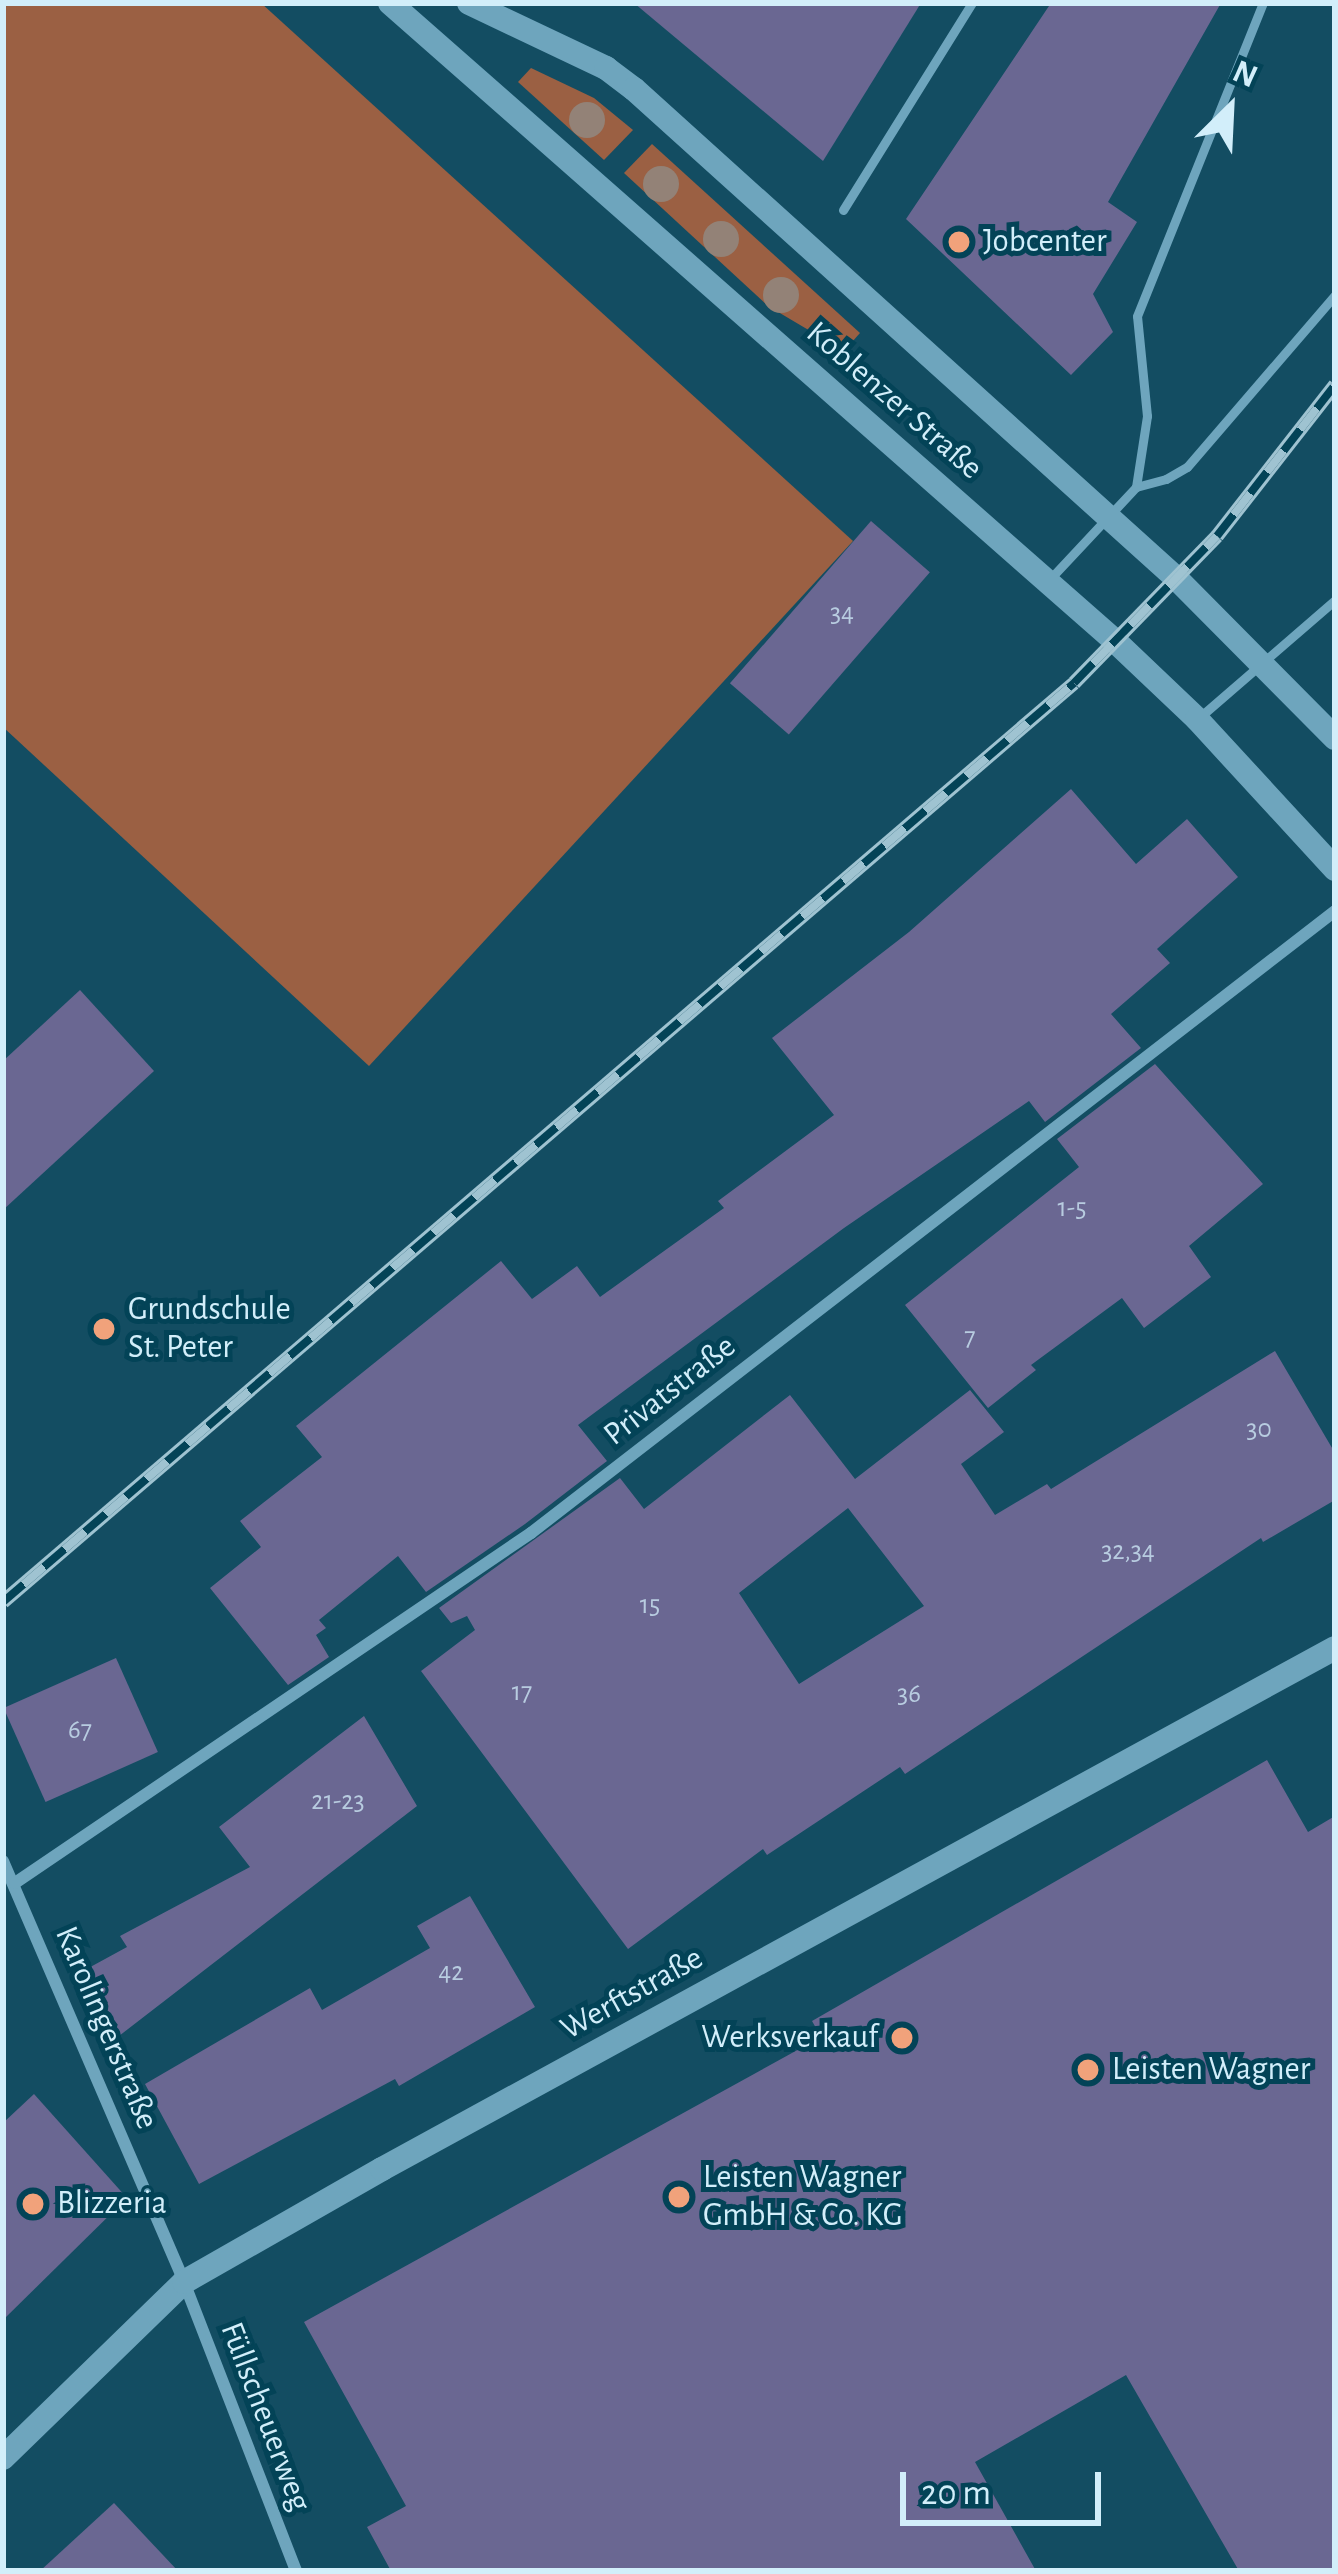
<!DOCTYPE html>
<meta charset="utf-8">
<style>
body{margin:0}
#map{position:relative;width:1338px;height:2574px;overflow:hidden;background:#134d62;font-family:"Alegreya Sans",sans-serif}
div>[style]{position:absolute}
.green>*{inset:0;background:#9b6043}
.building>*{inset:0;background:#6a6792;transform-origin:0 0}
.lane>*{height:9px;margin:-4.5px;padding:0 4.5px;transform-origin:4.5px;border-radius:4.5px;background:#6ea5bd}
.street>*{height:12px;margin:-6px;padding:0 6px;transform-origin:6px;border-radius:6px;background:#6ea5bd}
.secondary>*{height:24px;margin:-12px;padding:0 12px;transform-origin:12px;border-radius:12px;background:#6ea5bd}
.rail>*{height:14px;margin-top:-7px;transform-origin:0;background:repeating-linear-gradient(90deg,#034357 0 27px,#9fc3d1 0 54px);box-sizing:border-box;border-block:3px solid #9fc3d1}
.trees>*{width:36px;height:36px;margin:-18px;border-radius:50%;background:#938277}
.dots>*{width:33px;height:33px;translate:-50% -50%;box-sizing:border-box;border:6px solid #034357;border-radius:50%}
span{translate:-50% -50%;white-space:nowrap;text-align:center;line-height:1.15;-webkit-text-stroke:10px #034357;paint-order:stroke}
.number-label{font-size:27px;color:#b8cce0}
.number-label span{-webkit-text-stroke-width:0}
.poi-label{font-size:33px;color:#d2eefa}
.left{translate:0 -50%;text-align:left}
.right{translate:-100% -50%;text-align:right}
.street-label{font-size:33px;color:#d2eefa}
.frame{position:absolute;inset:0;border:6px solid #d2eefa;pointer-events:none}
.north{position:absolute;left:1170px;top:48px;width:120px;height:120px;-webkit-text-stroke:9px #034357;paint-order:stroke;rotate:24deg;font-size:33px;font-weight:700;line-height:48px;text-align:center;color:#d2eefa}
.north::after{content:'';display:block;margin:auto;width:42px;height:54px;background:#d2eefa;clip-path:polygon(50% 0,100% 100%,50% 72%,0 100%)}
.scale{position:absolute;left:900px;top:2472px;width:201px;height:54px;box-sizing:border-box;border:6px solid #d2eefa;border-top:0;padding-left:15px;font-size:36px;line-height:42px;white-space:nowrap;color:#d2eefa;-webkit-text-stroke:9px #034357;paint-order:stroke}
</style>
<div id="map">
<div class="green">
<i style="clip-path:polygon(3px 3px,261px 3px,853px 541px,369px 1066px,3px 727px)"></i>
<i style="clip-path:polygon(531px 68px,594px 98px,633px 130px,604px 160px,518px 82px)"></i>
<i style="clip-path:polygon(652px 144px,860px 333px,844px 351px,768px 306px,624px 173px)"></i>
</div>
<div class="building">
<i style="clip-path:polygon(634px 3px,921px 3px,823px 161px)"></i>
<i style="clip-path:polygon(1051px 3px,1221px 3px,1108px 202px,1137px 222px,1093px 294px,1113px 332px,1071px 375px,906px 219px)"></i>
<i style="left:871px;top:521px;width:78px;height:215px;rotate:41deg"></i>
<i style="clip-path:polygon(1071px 789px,1136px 864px,1187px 819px,1238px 877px,1157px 949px,1170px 963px,1111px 1014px,1141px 1048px,1045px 1122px,1029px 1101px,844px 1228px,578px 1425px,607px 1461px,525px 1524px,426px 1592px,398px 1556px,319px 1620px,326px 1628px,316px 1635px,329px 1657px,288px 1685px,210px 1588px,261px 1547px,240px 1521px,322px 1457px,296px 1426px,501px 1261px,532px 1299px,577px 1266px,600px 1297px,724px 1208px,718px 1201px,834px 1115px,772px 1038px,909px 932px)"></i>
<i style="clip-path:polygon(80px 990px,154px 1071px,3px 1210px,3px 1061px)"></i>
<i style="clip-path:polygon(1155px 1064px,1263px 1184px,1189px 1246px,1211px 1277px,1144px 1328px,1122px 1298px,1031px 1365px,1036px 1370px,988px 1408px,905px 1305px,1079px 1167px,1057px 1139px)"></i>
<i style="clip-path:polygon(evenodd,1275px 1351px,1335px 1453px,1335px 1500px,1263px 1542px,1261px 1538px,905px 1774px,900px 1767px,767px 1855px,763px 1849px,628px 1949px,421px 1671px,475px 1630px,467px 1616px,451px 1623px,439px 1608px,620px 1478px,644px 1509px,790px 1395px,855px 1479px,970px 1390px,1004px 1432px,961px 1464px,995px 1515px,1047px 1484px,1051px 1489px,1275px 1351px,848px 1508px,924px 1606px,799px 1684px,739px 1593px,848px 1508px)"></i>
<i style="left:116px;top:1658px;width:103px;height:123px;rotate:66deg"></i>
<i style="clip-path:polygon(364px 1716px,417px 1806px,119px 2036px,83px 1971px,127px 1947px,120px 1936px,250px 1867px,219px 1827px)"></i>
<i style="clip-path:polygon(1267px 1760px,1308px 1832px,1335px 1816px,1335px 2571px,1239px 2571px,1126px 2375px,975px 2462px,1036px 2571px,391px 2571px,367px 2527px,406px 2506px,304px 2322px,821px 2037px,812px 2021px)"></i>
<i style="clip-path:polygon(470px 1896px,535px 2007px,399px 2086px,395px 2079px,199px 2184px,145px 2084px,310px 1988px,322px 2010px,430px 1948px,417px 1926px)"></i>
<i style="clip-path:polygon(34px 2094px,127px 2198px,3px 2320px,3px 2123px)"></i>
<i style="clip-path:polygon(114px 2503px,178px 2571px,40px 2571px)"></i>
</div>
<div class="lane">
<i style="left:843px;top:210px;width:244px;rotate:-58.1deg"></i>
<i style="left:1136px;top:487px;width:72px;rotate:-81.2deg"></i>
<i style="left:1147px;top:416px;width:100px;rotate:-95.7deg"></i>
<i style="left:1137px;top:316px;width:337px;rotate:-68.1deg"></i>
<i style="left:1049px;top:580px;width:127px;rotate:-46.9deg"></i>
<i style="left:1136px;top:487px;width:31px;rotate:-15deg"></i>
<i style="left:1166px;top:479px;width:24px;rotate:-30deg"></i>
<i style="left:1187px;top:467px;width:227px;rotate:-49.3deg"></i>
<i style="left:1201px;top:716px;width:177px;rotate:-40.9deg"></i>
</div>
<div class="street">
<i style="left:3px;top:1861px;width:458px;rotate:66.7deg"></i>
<i style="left:184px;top:2282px;width:310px;rotate:68.8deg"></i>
<i style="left:15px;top:1883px;width:624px;rotate:-34.15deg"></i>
<i style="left:531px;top:1533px;width:1017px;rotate:-37.73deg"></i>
</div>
<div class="secondary">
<i style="left:390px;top:3px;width:967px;rotate:41.35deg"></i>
<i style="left:1116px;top:642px;width:112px;rotate:43.5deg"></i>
<i style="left:1197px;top:719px;width:204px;rotate:47.4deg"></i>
<i style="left:469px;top:3px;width:152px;rotate:25.4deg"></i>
<i style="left:606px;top:68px;width:35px;rotate:37deg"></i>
<i style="left:634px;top:89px;width:731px;rotate:42.06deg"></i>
<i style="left:1177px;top:579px;width:224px;rotate:45.2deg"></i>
<i style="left:3px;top:2458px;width:252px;rotate:-44.2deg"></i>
<i style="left:184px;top:2282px;width:228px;rotate:-29.7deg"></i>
<i style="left:382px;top:2169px;width:1086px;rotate:-28.67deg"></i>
</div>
<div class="rail">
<i style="left:3px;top:1602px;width:1411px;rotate:-40.63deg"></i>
<i style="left:1074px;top:683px;width:205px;rotate:-45.8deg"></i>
<i style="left:1217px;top:536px;width:192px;rotate:-52deg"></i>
</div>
<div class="trees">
<i style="left:587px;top:120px"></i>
<i style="left:661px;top:184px"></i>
<i style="left:721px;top:239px"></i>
<i style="left:781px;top:295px"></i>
</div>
<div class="dots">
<i style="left:959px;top:242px;background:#f1a27b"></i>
<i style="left:104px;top:1329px;background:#f1a27b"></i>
<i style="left:902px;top:2038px;background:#f1a27b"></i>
<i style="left:1088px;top:2070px;background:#f1a27b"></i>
<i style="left:679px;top:2197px;background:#f1a27b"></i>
<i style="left:33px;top:2204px;background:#f1a27b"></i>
</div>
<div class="number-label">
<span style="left:842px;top:613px">34</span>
<span style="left:1072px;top:1208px">1-5</span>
<span style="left:970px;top:1337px">7</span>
<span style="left:1259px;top:1429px">30</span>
<span style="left:1128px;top:1551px">32,34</span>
<span style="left:650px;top:1605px">15</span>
<span style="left:522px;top:1692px">17</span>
<span style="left:909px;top:1694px">36</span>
<span style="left:80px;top:1730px">67</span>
<span style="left:338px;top:1801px">21-23</span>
<span style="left:451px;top:1972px">42</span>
</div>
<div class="poi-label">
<span class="left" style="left:983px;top:242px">Jobcenter</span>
<span class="left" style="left:128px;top:1329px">Grundschule<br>St. Peter</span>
<span class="right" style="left:878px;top:2038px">Werksverkauf</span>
<span class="left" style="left:1112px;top:2070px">Leisten Wagner</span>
<span class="left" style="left:703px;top:2197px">Leisten Wagner<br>GmbH &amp; Co. KG</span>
<span class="left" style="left:57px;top:2204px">Blizzeria</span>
</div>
<div class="street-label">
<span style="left:894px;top:401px;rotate:41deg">Koblenzer Straße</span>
<span style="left:670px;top:1391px;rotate:-38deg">Privatstraße</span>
<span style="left:632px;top:1994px;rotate:-29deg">Werftstraße</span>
<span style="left:106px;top:2028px;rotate:67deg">Karolingerstraße</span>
<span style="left:265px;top:2417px;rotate:69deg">Füllscheuerweg</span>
</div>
<div class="frame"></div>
<div class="north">N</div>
<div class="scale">20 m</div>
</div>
